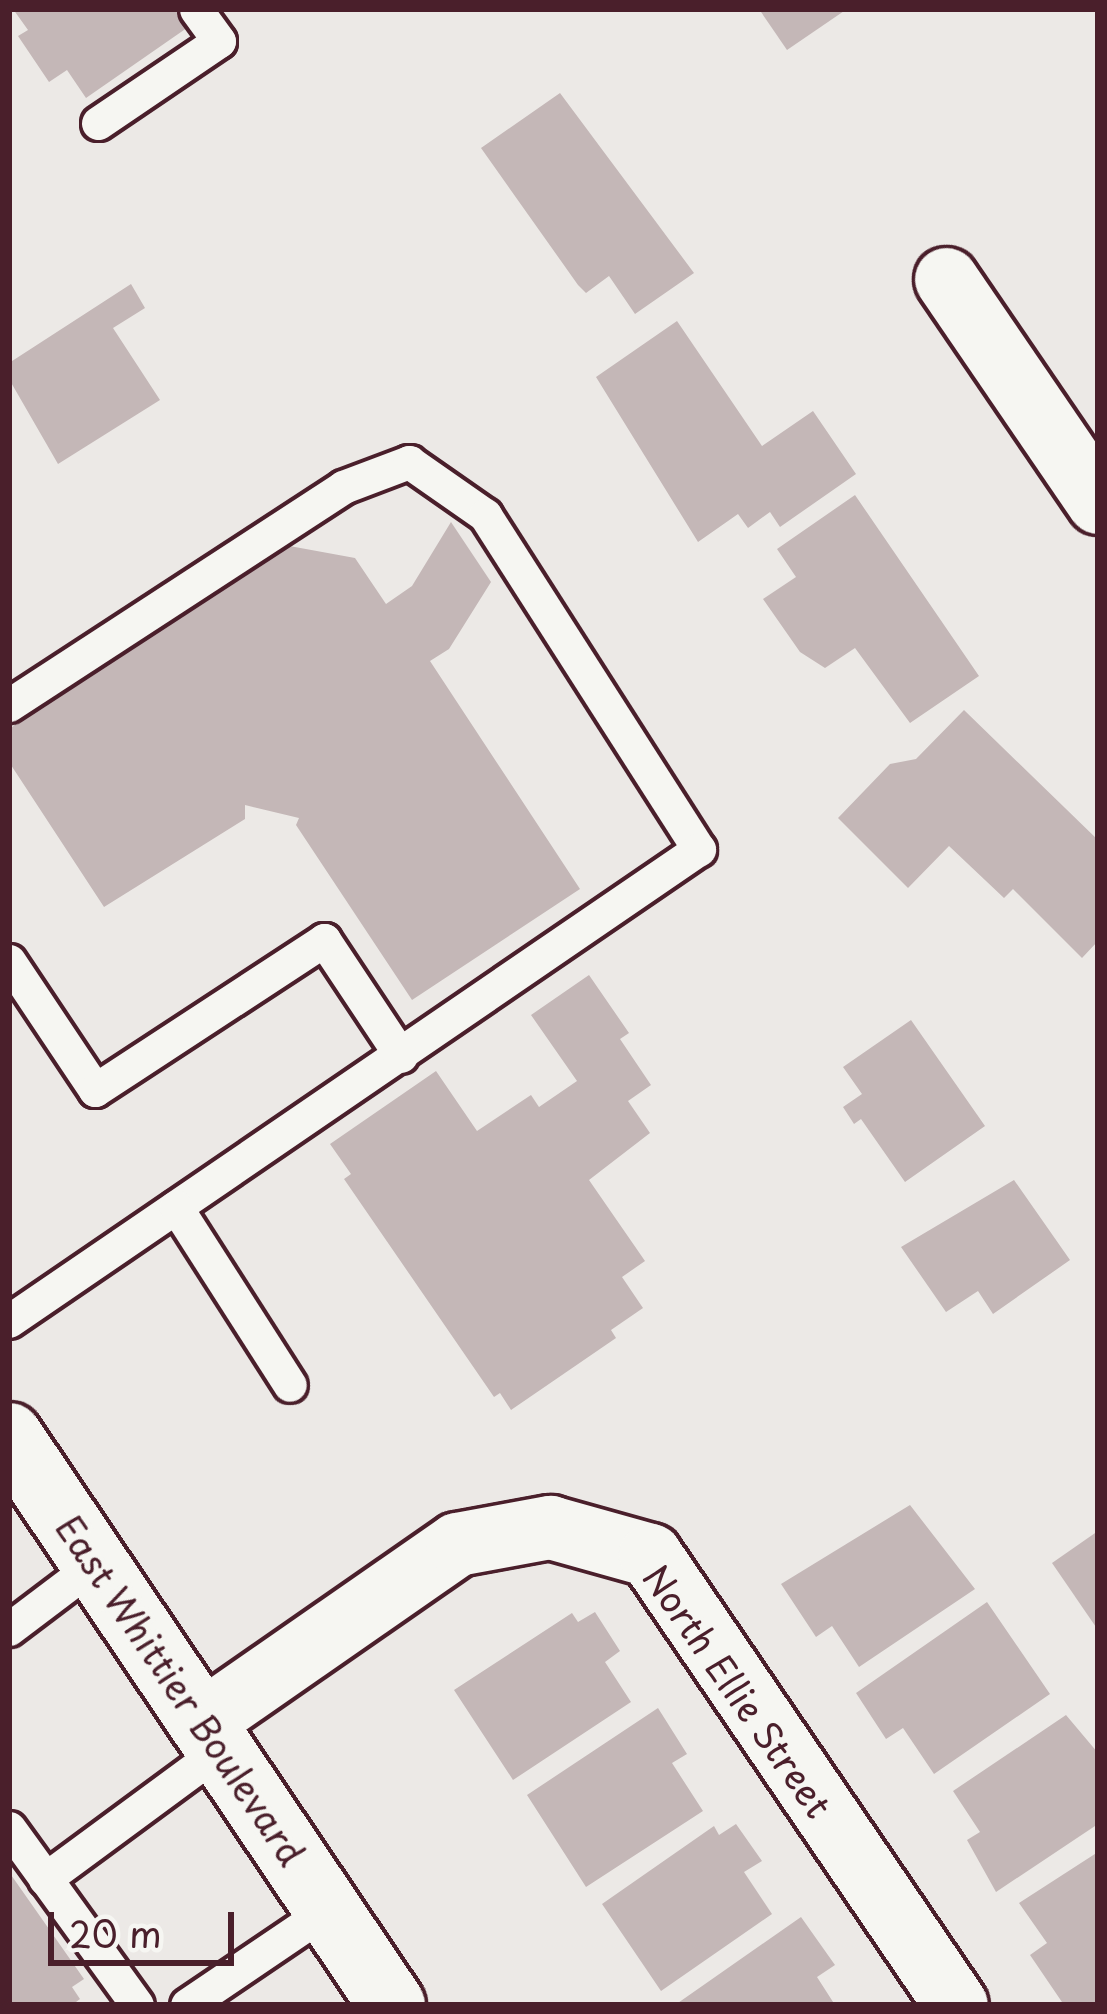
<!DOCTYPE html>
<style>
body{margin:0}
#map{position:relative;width:1107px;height:2014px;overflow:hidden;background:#ece9e6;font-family:"Playpen Sans",sans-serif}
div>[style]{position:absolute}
.building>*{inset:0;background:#c4b7b7}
.roads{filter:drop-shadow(3px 0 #4a1f2b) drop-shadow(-3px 0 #4a1f2b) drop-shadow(0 3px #4a1f2b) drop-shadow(0 -3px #4a1f2b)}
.service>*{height:33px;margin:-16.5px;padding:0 16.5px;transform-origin:16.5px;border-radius:16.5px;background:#f6f6f2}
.minor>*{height:63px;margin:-31.5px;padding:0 31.5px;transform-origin:31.5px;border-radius:31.5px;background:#f6f6f2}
.primary>*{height:66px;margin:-33px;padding:0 33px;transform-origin:33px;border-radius:33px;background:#f6f6f2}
span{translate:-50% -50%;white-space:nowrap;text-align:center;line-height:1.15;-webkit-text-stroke:9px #f6f6f2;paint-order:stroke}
.street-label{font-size:36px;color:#4a1f2b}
.frame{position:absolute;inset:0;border:12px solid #4a1f2b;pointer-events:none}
.scale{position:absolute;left:48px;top:1912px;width:186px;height:54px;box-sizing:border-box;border:6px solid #4a1f2b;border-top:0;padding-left:15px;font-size:36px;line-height:42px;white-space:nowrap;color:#4a1f2b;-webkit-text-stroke:9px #f6f6f2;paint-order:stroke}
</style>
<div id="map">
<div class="building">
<i style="clip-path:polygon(13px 9px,184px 9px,194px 23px,86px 98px,67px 70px,49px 82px,18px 36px,28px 30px)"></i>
<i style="clip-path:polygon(759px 9px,847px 9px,787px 50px)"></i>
<i style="clip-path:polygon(560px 93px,694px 273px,635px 314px,609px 276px,586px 293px,578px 285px,481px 148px)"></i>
<i style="clip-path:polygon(131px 284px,145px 308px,113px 328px,160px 400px,58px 464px,9px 379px,9px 363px)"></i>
<i style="clip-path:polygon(677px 321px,762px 446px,813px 411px,856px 474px,780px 527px,770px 512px,748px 528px,738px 514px,698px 542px,596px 377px)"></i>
<i style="clip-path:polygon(855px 495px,979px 676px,910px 723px,855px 648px,825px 668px,800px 652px,763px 599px,796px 577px,777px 549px)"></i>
<i style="clip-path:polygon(451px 522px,491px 582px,449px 649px,430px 661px,580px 889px,412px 1000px,296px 825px,299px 818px,245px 805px,245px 819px,104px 907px,9px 762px,9px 729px,284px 545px,355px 558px,386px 604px,412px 586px)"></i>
<i style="clip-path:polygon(964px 710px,1098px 840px,1098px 941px,1082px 958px,1013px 889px,1004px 898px,949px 846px,908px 888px,838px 818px,890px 764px,916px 759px)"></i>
<i style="clip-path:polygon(589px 975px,629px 1033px,620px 1039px,651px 1085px,628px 1101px,650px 1133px,589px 1180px,645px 1261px,622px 1277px,643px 1308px,611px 1330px,616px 1338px,511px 1410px,500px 1393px,494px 1397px,344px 1179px,351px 1174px,330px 1144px,436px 1071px,477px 1131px,531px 1095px,539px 1107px,577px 1081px,531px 1015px)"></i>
<i style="clip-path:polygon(911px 1020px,985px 1126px,905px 1182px,861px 1119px,854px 1124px,843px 1107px,862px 1094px,843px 1067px)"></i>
<i style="clip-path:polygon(1014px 1180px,1070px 1260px,993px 1314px,978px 1291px,946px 1312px,901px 1247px)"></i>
<i style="clip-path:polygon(910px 1505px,975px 1589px,859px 1667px,832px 1626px,816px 1637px,781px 1584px)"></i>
<i style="clip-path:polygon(1098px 1531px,1098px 1630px,1052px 1563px)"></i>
<i style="clip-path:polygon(987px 1602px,1050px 1694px,934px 1774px,903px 1728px,886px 1739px,856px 1693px)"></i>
<i style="clip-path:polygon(595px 1612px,620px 1651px,605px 1662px,631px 1702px,513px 1780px,454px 1690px,572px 1613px,578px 1622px)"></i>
<i style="clip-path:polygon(658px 1708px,687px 1754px,672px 1763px,703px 1811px,586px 1887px,527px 1795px)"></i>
<i style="clip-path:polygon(1066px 1715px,1098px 1753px,1098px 1824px,996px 1892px,967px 1840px,980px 1832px,953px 1791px)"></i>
<i style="clip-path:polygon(736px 1824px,762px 1861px,744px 1872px,772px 1914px,661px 1991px,602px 1904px,714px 1826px,719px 1835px)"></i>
<i style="clip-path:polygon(1098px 1852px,1098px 2005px,1064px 2005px,1030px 1955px,1047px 1943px,1019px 1903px)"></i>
<i style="clip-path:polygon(9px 1872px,84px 1979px,72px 1987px,80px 1999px,72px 2005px,9px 2005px)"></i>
<i style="clip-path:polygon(801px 1917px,835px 1965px,817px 1977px,835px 2005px,675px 2005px)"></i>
</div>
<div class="roads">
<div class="service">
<i style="left:98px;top:123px;width:146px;rotate:-34.1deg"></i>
<i style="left:219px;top:41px;width:39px;rotate:-126deg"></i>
<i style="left:9px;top:705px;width:399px;rotate:-33.1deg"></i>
<i style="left:343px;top:487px;width:71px;rotate:-20.7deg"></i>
<i style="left:409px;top:462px;width:93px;rotate:34.9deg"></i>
<i style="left:485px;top:515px;width:397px;rotate:57.4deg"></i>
<i style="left:699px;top:849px;width:836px;rotate:145.63deg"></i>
<i style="left:9px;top:961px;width:155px;rotate:56.3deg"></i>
<i style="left:95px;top:1090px;width:274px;rotate:-33.2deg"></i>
<i style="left:324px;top:940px;width:139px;rotate:56.4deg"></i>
<i style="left:176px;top:1207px;width:211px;rotate:57.4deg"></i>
<i style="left:9px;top:1629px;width:108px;rotate:-37.1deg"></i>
<i style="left:9px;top:1828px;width:218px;rotate:54.1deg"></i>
<i style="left:45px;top:1879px;width:217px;rotate:-36.4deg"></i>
<i style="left:187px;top:2005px;width:171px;rotate:-34.1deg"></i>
</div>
<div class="minor">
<i style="left:946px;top:279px;width:270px;rotate:55.7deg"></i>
<i style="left:201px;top:1722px;width:312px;rotate:-34.8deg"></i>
<i style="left:457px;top:1544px;width:95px;rotate:-10.4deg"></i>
<i style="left:550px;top:1527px;width:104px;rotate:15.6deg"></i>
<i style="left:650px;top:1555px;width:544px;rotate:55.78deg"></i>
</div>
<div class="primary">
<i style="left:9px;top:1436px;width:686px;rotate:56.06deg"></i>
</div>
</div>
<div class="street-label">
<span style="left:181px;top:1690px;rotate:56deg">East Whittier Boulevard</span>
<span style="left:738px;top:1691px;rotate:55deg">North Ellie Street</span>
</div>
<div class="frame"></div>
<div class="scale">20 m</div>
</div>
